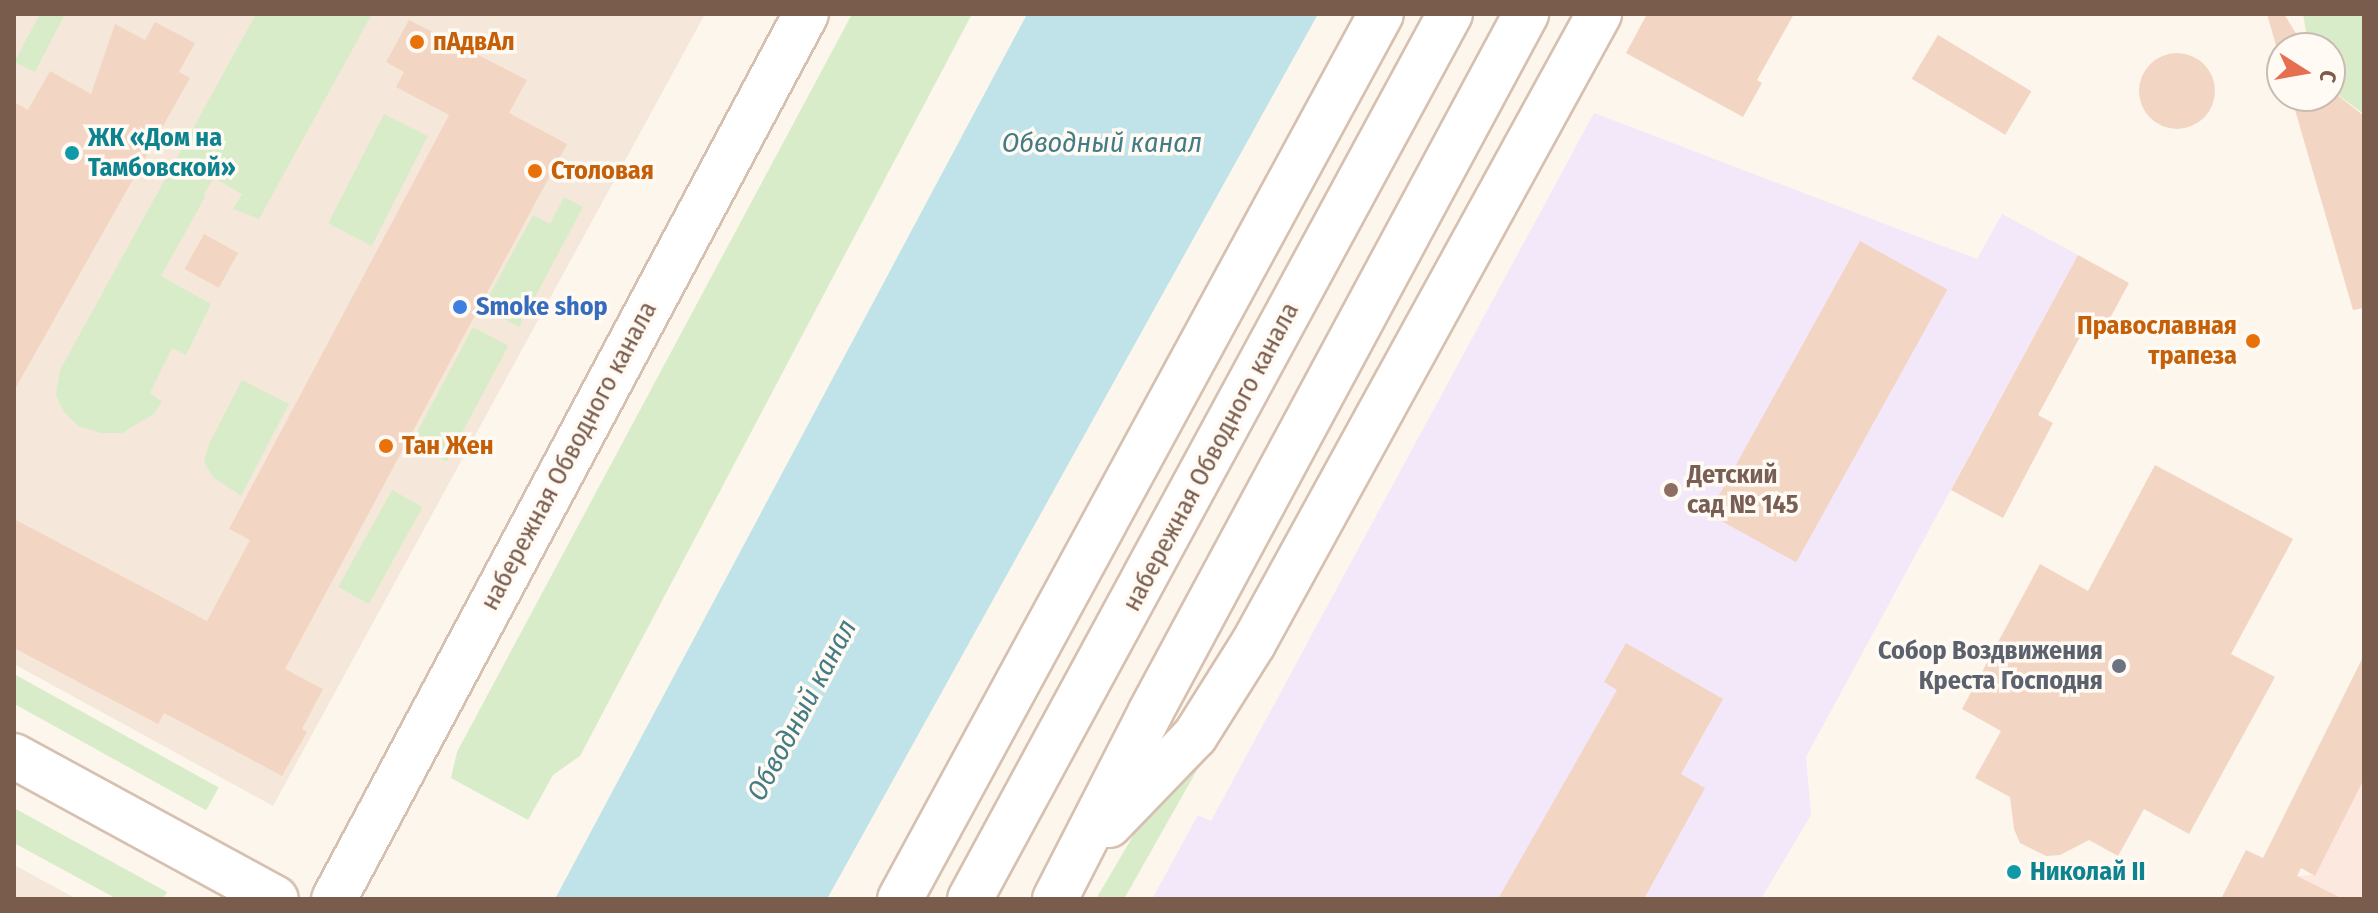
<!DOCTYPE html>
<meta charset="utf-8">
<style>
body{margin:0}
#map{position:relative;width:2378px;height:913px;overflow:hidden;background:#fdf6ec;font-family:"Fira Sans Condensed",sans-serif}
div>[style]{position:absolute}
.residential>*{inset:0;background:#f5e8da}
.commercial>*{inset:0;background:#fde8e0}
.education>*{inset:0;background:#f3e8fa}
.green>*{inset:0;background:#d8ecc9;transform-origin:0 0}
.water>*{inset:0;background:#bfe3e8}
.building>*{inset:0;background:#f3d5c3;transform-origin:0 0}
.round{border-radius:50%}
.roads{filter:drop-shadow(2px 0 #d6c0b0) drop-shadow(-2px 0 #d6c0b0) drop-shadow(0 2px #d6c0b0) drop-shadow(0 -2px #d6c0b0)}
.secondary>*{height:44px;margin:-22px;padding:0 22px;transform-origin:22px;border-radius:22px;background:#fff}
.dots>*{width:22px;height:22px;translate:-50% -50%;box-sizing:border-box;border:4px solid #fffaf3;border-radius:50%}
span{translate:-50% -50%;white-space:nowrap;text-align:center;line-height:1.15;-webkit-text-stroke:7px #fffaf3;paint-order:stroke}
.food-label{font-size:26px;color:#c56008;font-weight:700}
.left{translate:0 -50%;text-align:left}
.right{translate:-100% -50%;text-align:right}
.culture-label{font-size:26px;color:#0d838f;font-weight:700}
.shop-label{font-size:26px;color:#366cbe;font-weight:700}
.street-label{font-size:26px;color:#7a5c4d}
.education-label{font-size:26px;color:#785e54;font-weight:700}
.worship-label{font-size:26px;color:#5b616d;font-weight:700}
.water-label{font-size:28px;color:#437c86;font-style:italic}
.frame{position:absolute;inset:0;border:16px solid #7a5c4d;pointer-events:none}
.north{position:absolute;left:2266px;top:32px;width:80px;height:80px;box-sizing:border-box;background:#fffaf3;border:2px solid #cabbb1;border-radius:50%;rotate:101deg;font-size:22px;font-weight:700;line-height:32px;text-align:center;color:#7a5c4d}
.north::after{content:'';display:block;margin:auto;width:28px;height:36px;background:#e76f51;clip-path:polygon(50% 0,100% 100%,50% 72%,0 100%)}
</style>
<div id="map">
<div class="residential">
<i style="clip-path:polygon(14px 14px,705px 14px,273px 806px,14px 664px)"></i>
<i style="clip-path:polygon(14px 865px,77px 899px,14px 899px)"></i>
</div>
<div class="commercial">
<i style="clip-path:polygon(2364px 779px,2364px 899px,2285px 899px,2297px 876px,2315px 875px)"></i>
</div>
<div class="education">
<i style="clip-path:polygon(1594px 113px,1977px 259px,2002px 214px,2078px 255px,1806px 757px,1811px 815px,1761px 899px,1152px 899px,1198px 815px,1211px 821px)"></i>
</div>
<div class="green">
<i style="clip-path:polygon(40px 14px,65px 14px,35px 72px,14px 62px)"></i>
<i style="clip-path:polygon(256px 14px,372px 14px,259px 219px,233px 209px,242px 194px,214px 178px,204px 194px,205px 197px,161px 276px,211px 304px,186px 355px,172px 348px,150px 393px,162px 402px,154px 414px,122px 433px,101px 433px,78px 426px,64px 412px,56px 395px,60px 370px)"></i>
<i style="clip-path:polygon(852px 14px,972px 14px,580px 756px,553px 775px,528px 820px,451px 778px,457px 752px)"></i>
<i style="clip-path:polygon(2303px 14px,2364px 14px,2364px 114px,2330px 89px,2330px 48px,2309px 48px)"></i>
<i style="left:384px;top:114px;width:49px;height:123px;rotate:27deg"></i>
<i style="clip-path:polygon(564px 197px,583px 207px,519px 327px,483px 307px,533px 215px,550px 224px)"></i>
<i style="left:473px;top:327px;width:40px;height:131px;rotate:28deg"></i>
<i style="clip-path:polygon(242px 380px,289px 404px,241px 496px,213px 477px,204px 462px,209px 444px)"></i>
<i style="left:392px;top:490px;width:35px;height:111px;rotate:29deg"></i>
<i style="left:14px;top:674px;width:234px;height:26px;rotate:29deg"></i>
<i style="clip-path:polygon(1214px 740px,1124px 899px,1096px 899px,1153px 802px)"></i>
<i style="clip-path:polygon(14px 808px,167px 892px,163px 899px,117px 899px,14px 843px)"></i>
</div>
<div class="water">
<i style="clip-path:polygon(1027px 14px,1318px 14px,827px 899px,555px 899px)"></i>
</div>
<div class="building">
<i style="clip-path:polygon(1647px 14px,1794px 14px,1757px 80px,1762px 83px,1743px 117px,1626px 53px)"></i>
<i style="clip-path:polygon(2267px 14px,2284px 14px,2305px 48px,2282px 48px,2282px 66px)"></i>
<i style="clip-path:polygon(409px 20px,527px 80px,509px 113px,567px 144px,285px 669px,323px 689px,302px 729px,307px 732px,282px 776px,164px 713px,158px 724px,14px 648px,14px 519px,207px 621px,250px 540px,229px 529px,449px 115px,396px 87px,404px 72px,386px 62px)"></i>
<i style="clip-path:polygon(155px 22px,195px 43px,179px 72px,190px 78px,14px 391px,14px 102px,28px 110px,50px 71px,91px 94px,115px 24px,145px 40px)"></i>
<i style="left:1938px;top:35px;width:109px;height:51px;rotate:31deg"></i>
<i class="round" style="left:2139px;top:53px;width:76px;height:76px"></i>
<i style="clip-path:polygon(2331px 90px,2364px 116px,2364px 308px,2353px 310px,2291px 96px,2330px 96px)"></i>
<i style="left:204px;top:234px;width:39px;height:40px;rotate:29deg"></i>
<i style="left:1860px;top:241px;width:100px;height:312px;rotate:29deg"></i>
<i style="clip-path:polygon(2078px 255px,2129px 283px,2102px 333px,2087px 324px,2038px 415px,2053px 423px,2003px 518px,1951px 490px)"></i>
<i style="clip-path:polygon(2155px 465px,2293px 539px,2231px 654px,2275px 677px,2189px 834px,2144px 809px,2118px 856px,2089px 840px,2060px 855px,2046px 856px,2020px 843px,2014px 829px,2010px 797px,1975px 778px,2001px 731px,1962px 709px,2040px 564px,2088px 591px)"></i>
<i style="clip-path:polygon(1626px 643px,1723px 699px,1681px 774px,1705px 788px,1644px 899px,1498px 899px,1617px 690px,1604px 682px)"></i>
<i style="clip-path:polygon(2364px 655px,2364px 779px,2315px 876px,2301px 868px,2297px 876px,2343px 899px,2221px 899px,2246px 850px,2263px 858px)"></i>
</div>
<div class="roads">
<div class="secondary">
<i style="left:14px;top:756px;width:298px;rotate:28.6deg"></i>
<i style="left:1109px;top:825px;width:124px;rotate:-46deg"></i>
<i style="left:1195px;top:736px;width:109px;rotate:-57.8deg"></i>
<i style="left:1253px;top:644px;width:719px;rotate:-61.22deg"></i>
<i style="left:334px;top:899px;width:1003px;rotate:-61.93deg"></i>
<i style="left:900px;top:899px;width:1007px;rotate:-61.48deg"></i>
<i style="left:970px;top:899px;width:1007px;rotate:-61.53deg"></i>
<i style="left:1055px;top:899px;width:209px;rotate:-62.9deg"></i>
<i style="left:1150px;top:713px;width:794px;rotate:-61.72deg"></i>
</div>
</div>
<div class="dots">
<i style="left:417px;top:42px;background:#e8710a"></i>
<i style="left:72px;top:153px;background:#0f9aa8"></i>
<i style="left:535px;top:171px;background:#e8710a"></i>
<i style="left:460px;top:307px;background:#3f7fe0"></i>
<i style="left:2253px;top:341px;background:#e8710a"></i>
<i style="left:386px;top:446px;background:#e8710a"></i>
<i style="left:1671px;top:490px;background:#8d6e63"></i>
<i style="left:2119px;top:666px;background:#6b7280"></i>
<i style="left:2014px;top:872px;background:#0f9aa8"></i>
</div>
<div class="food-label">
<span class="left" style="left:433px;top:42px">пАдвАл</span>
<span class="left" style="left:551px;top:171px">Столовая</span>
<span class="right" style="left:2237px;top:341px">Православная<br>трапеза</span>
<span class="left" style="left:402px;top:446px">Тан Жен</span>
</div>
<div class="culture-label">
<span class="left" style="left:88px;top:153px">ЖК «Дом на<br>Тамбовской»</span>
<span class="left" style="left:2030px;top:872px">Николай II</span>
</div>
<div class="shop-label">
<span class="left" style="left:476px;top:307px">Smoke shop</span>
</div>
<div class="street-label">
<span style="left:569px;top:456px;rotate:-62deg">набережная Обводного канала</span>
<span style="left:1211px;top:457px;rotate:-62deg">набережная Обводного канала</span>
</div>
<div class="education-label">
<span class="left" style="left:1687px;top:490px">Детский<br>сад № 145</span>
</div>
<div class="worship-label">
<span class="right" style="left:2103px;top:666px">Собор Воздвижения<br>Креста Господня</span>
</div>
<div class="water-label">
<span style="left:1102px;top:143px">Обводный канал</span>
<span style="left:802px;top:710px;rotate:-62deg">Обводный канал</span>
</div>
<div class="frame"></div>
<div class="north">С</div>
</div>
